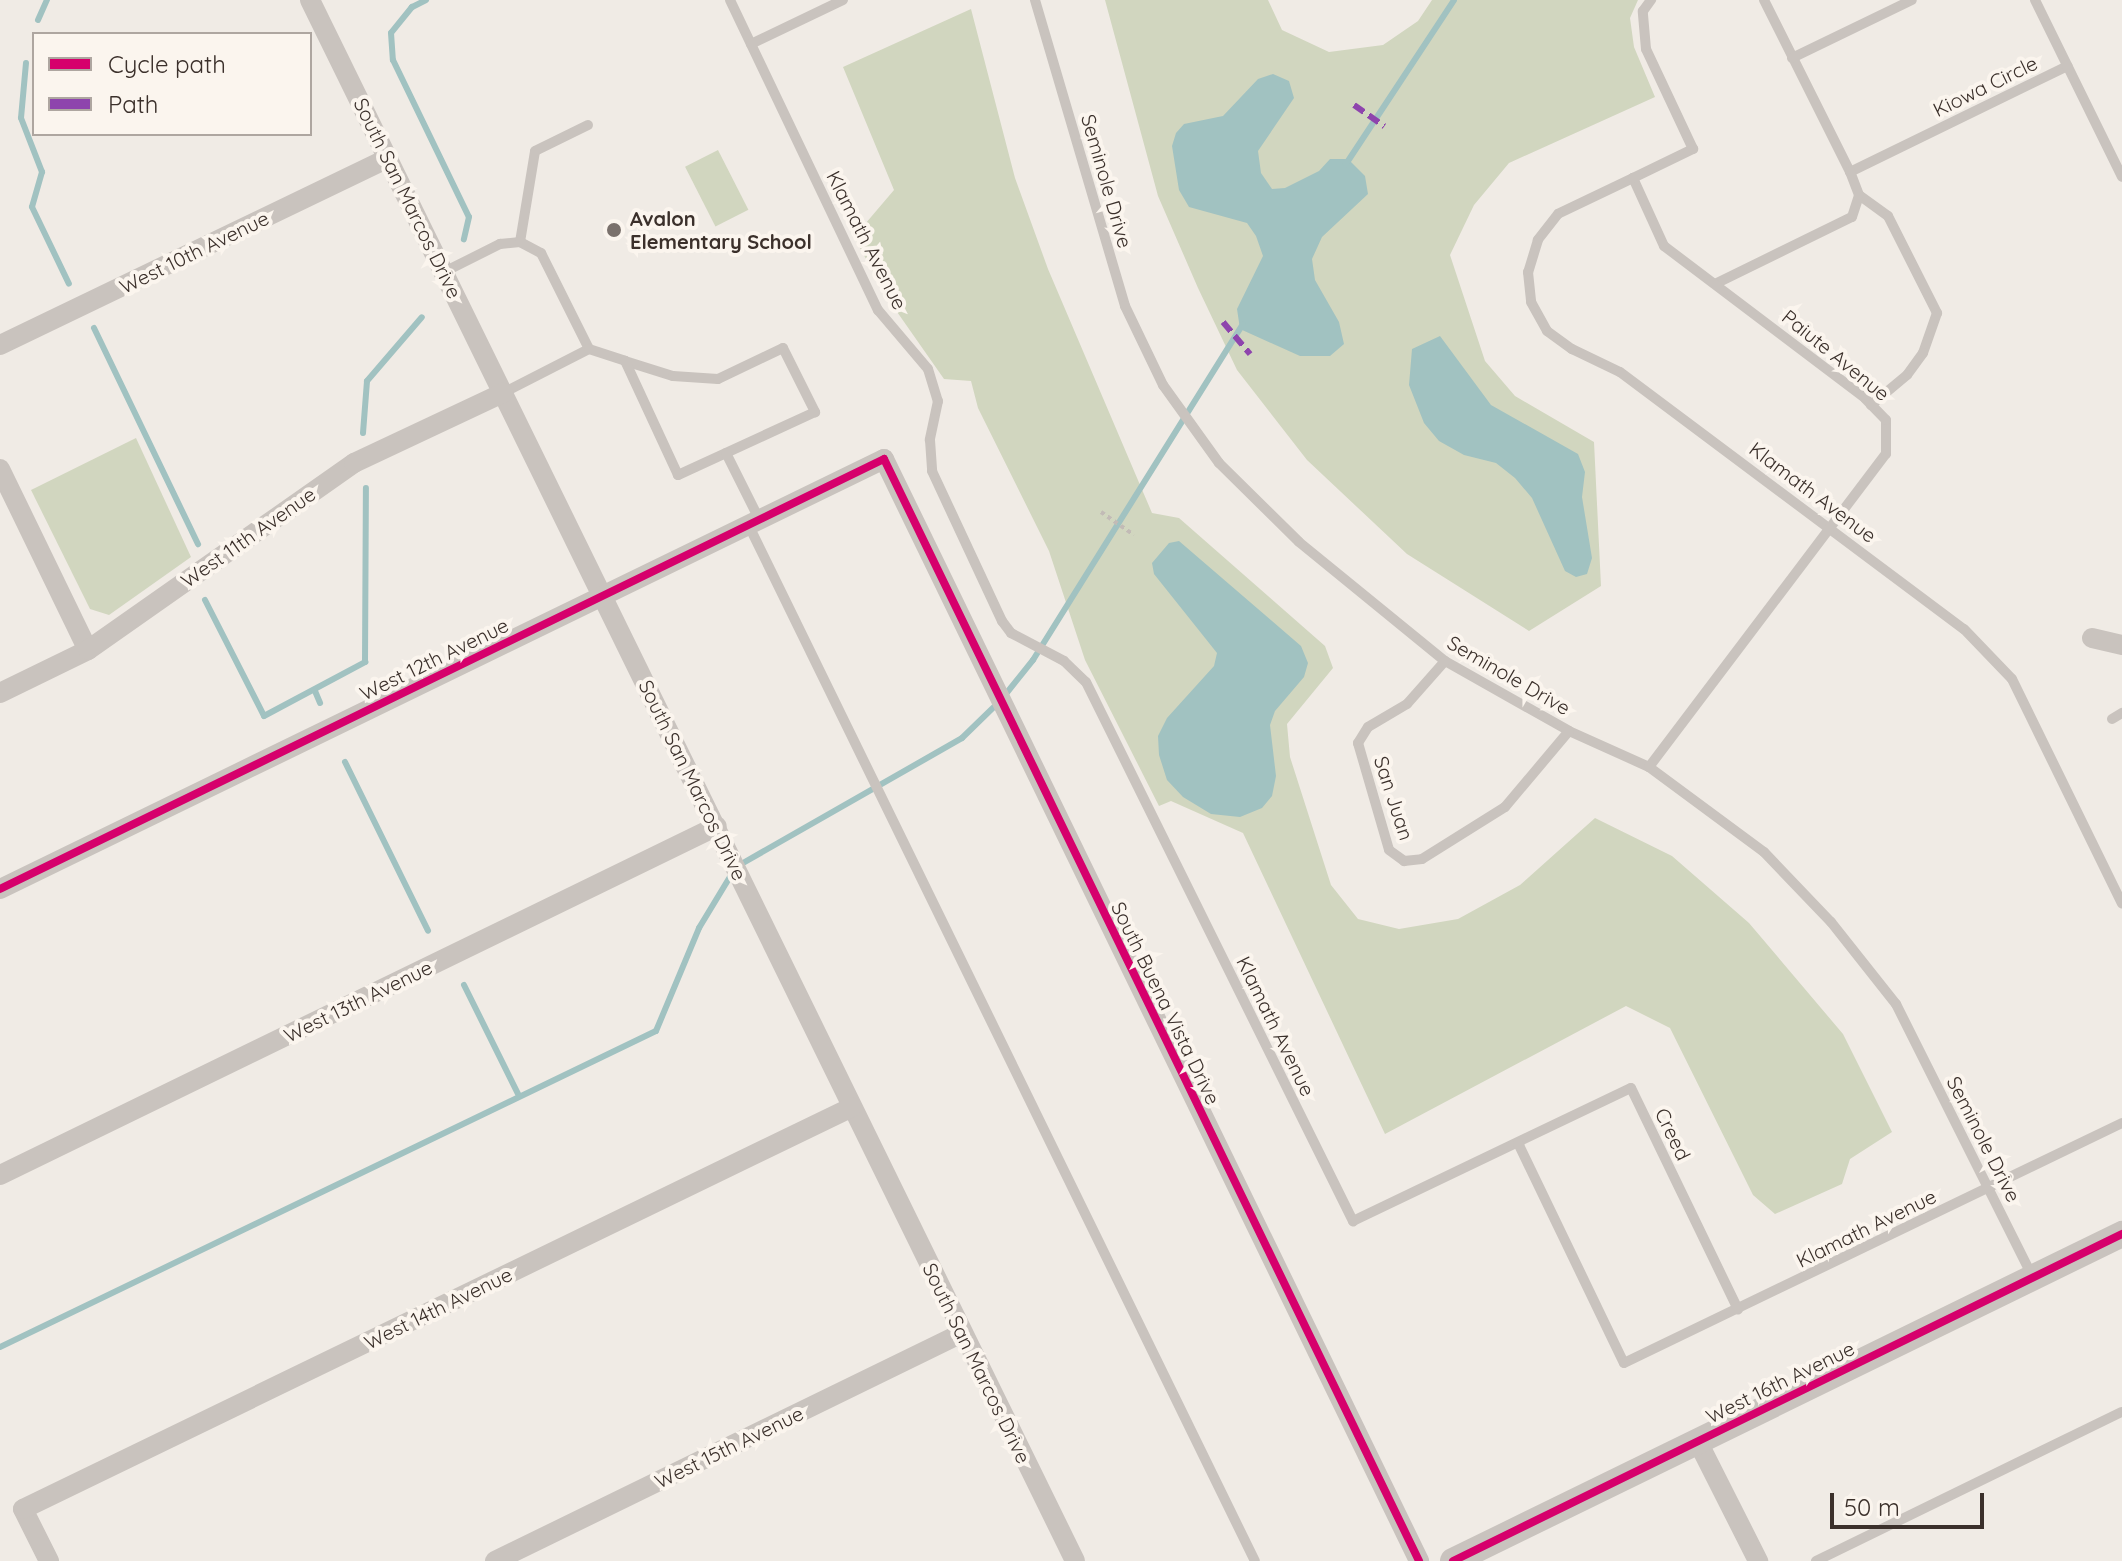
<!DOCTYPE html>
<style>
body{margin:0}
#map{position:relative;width:2122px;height:1561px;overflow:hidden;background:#f0ebe5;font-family:Quicksand,sans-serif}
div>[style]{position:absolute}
.green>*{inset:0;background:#d1d6bf;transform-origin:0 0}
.water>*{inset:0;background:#a1c2c1}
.stream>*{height:6px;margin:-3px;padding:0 3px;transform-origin:3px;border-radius:3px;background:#a1c2c1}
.path>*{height:4px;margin-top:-2px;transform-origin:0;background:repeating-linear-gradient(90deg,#c2bbb6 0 4px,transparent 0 8px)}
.service>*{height:10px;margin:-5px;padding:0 5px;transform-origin:5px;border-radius:5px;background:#c9c3be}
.minor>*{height:20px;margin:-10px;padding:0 10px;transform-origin:10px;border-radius:10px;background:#c9c3be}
.tertiary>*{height:26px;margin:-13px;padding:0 13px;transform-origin:13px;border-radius:13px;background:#c9c3be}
.quiet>*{height:6px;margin-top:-3px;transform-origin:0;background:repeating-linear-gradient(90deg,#8e44ad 0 12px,transparent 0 18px)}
.cycleway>*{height:8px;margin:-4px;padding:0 4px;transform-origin:4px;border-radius:4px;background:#d6006c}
.dots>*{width:22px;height:22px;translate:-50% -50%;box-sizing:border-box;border:4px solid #fbf5ee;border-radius:50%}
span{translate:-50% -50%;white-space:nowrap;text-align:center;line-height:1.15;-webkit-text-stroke:8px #fbf5ee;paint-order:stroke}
.street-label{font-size:20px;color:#3b302b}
.poi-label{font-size:20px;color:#3b302b;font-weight:700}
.left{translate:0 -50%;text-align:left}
.legend{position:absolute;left:32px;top:32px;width:280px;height:104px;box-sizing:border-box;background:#fbf5ee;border:2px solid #aea6a0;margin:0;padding:10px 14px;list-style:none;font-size:24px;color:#3b302b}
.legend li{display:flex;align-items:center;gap:16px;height:40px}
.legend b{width:40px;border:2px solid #aea6a0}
.scale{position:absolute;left:1830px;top:1493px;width:154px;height:36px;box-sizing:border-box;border:4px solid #3b302b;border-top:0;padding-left:10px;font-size:24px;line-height:28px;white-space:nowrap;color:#3b302b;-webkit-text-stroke:6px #fbf5ee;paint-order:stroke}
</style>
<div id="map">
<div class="green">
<i style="clip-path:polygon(1105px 0,1268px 0,1282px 30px,1329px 52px,1383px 45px,1418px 21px,1432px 0,1638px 0,1630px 18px,1634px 47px,1655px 97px,1509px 163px,1474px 205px,1450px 255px,1485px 361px,1515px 396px,1594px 442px,1601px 586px,1529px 631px,1407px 554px,1307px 460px,1237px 370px,1198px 288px,1158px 196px)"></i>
<i style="clip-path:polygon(971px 9px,1015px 178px,1048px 269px,1152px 513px,1179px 518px,1325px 646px,1333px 668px,1287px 724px,1290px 757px,1331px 885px,1358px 919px,1399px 929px,1458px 919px,1520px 885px,1595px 818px,1672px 856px,1749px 923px,1843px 1034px,1892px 1132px,1850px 1159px,1842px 1184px,1775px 1214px,1753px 1195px,1670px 1028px,1626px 1006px,1385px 1134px,1243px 833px,1171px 801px,1159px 806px,1085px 660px,1049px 551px,978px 408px,971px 381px,944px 379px,888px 299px,854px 237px,894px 190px,843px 67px)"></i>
<i style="left:718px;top:150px;width:67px;height:37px;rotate:63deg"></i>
<i style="clip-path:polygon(136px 438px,191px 557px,109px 615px,90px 609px,31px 490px)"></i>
</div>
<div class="water">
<i style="clip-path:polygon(1273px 74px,1289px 81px,1294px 98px,1258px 151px,1261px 173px,1272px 189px,1285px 188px,1319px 171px,1330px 159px,1348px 159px,1365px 176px,1368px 194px,1322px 237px,1312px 259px,1315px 280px,1339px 322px,1344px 344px,1330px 356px,1300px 356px,1240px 329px,1237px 309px,1263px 256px,1256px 236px,1247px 223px,1189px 207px,1179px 190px,1172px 146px,1176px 133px,1184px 124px,1223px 116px,1258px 79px)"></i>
<i style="clip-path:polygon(1440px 336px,1491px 405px,1578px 454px,1585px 472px,1582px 497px,1592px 558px,1587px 574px,1576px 577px,1565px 571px,1532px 498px,1515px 478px,1496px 463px,1464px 455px,1439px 441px,1424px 423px,1409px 385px,1412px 349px)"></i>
<i style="clip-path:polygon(1179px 541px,1301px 646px,1308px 663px,1304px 677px,1275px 711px,1270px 725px,1276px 776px,1272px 796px,1262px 808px,1240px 817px,1211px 814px,1183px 797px,1167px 780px,1159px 755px,1158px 736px,1167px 718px,1214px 666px,1217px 653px,1154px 574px,1152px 563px,1169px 543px)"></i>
</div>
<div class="stream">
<i style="left:426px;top:0;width:16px;rotate:153deg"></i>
<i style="left:412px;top:7px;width:33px;rotate:129deg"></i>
<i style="left:391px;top:33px;width:27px;rotate:86deg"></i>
<i style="left:393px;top:60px;width:174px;rotate:64.2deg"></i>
<i style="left:469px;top:217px;width:23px;rotate:103deg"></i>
<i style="left:38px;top:20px;width:22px;rotate:-66deg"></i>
<i style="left:26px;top:63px;width:55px;rotate:95.2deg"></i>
<i style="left:21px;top:118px;width:58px;rotate:68.7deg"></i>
<i style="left:42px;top:172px;width:36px;rotate:106deg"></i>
<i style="left:32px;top:207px;width:85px;rotate:64.3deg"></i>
<i style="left:1346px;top:164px;width:196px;rotate:-56.6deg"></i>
<i style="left:94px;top:328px;width:240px;rotate:64.3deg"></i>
<i style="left:363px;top:433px;width:52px;rotate:-85.6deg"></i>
<i style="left:367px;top:381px;width:84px;rotate:-49.3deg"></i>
<i style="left:205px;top:600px;width:130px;rotate:63deg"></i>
<i style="left:264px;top:716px;width:115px;rotate:-28.1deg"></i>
<i style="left:365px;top:662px;width:174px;rotate:-89.7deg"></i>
<i style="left:315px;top:691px;width:13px;rotate:67deg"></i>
<i style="left:1005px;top:695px;width:45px;rotate:-51.3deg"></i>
<i style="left:1033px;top:660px;width:396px;rotate:-58deg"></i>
<i style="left:345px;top:762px;width:188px;rotate:63.8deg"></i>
<i style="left:464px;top:985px;width:124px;rotate:63.6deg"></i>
<i style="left:0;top:1347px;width:728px;rotate:-25.72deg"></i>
<i style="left:656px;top:1031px;width:112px;rotate:-67.3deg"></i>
<i style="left:699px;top:928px;width:71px;rotate:-58.8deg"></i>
<i style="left:736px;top:867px;width:260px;rotate:-29.7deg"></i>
<i style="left:962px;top:738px;width:50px;rotate:-44.2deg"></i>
</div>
<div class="path">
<i style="left:1101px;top:512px;width:40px;rotate:34.9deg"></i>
</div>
<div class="service">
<i style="left:730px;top:0;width:344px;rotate:64.5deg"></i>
<i style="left:878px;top:310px;width:77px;rotate:49.7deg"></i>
<i style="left:928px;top:369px;width:34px;rotate:73deg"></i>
<i style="left:938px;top:401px;width:40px;rotate:102deg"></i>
<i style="left:930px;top:440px;width:31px;rotate:86deg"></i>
<i style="left:932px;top:471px;width:166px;rotate:65deg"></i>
<i style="left:1002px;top:621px;width:15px;rotate:53deg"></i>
<i style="left:1011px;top:633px;width:60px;rotate:27.8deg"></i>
<i style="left:1064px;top:661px;width:30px;rotate:44deg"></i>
<i style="left:1086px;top:682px;width:602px;rotate:63.65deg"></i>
<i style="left:1353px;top:1221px;width:308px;rotate:-25.6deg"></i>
<i style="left:1631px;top:1088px;width:246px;rotate:64.2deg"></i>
<i style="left:1035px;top:0;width:319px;rotate:73.6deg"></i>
<i style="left:1125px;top:306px;width:88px;rotate:64.3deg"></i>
<i style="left:1163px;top:385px;width:96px;rotate:54.3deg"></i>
<i style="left:1219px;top:463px;width:112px;rotate:44.6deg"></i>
<i style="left:1299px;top:542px;width:188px;rotate:39.2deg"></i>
<i style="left:1445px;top:661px;width:142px;rotate:29.4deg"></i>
<i style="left:1569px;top:731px;width:88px;rotate:24.2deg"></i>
<i style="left:1649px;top:767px;width:143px;rotate:36.5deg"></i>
<i style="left:1764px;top:852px;width:97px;rotate:46.3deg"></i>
<i style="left:1831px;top:922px;width:105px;rotate:51.6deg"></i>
<i style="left:1896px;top:1004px;width:304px;rotate:63.4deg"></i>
<i style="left:1764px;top:0;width:192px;rotate:63.4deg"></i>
<i style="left:1850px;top:172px;width:242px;rotate:-26deg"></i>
<i style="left:2035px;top:0;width:197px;rotate:63.8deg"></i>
<i style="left:751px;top:44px;width:102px;rotate:-25.6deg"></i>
<i style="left:1792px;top:58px;width:133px;rotate:-25.8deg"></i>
<i style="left:1633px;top:178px;width:83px;rotate:154.4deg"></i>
<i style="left:1558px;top:214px;width:33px;rotate:128deg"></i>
<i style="left:1538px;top:240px;width:34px;rotate:107deg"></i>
<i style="left:1528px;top:272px;width:30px;rotate:84deg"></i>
<i style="left:1531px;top:302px;width:33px;rotate:61deg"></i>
<i style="left:1547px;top:331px;width:31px;rotate:36deg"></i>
<i style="left:1572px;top:349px;width:53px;rotate:25.6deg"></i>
<i style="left:1620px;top:372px;width:429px;rotate:36.8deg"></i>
<i style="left:1964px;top:629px;width:69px;rotate:46.2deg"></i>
<i style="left:2012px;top:679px;width:250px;rotate:63.9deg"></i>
<i style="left:1859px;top:195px;width:36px;rotate:36deg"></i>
<i style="left:1888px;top:216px;width:109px;rotate:63.2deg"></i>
<i style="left:1937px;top:313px;width:42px;rotate:109.3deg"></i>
<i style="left:1923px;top:353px;width:27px;rotate:126deg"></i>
<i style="left:1907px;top:375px;width:47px;rotate:140.2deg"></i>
<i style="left:520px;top:242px;width:92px;rotate:-80.6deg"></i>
<i style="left:535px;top:151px;width:59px;rotate:-26.1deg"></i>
<i style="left:444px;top:272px;width:63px;rotate:-26.6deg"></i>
<i style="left:500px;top:244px;width:20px;rotate:-6deg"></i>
<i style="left:520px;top:242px;width:24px;rotate:28deg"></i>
<i style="left:541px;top:253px;width:107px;rotate:63.4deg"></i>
<i style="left:1717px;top:283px;width:150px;rotate:-26.1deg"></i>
<i style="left:1852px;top:217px;width:23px;rotate:-72deg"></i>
<i style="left:1859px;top:195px;width:25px;rotate:-111deg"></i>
<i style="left:503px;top:393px;width:97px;rotate:-27.1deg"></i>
<i style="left:589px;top:349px;width:38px;rotate:18deg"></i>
<i style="left:625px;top:361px;width:50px;rotate:17.4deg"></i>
<i style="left:673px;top:376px;width:45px;rotate:3.8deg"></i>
<i style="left:718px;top:379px;width:72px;rotate:-25.5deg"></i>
<i style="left:783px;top:348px;width:72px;rotate:63.4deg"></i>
<i style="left:815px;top:412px;width:151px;rotate:155.3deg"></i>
<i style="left:678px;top:475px;width:126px;rotate:-114.9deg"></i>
<i style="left:726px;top:453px;width:74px;rotate:63.4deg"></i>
<i style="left:748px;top:524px;width:1154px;rotate:63.95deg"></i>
<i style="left:1445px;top:661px;width:57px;rotate:131.5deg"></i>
<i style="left:1407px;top:704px;width:45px;rotate:149.5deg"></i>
<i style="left:1368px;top:727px;width:19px;rotate:122deg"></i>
<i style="left:1358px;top:743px;width:111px;rotate:73.8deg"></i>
<i style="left:1389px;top:850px;width:19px;rotate:36deg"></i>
<i style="left:1404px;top:861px;width:18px;rotate:-6deg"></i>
<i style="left:1422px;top:859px;width:98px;rotate:-32.1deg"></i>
<i style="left:1505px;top:807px;width:99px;rotate:-49.9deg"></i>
<i style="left:2112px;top:719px;width:12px;rotate:-31deg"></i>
<i style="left:1649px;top:767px;width:393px;rotate:-52.9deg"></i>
<i style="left:1886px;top:454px;width:34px;rotate:-90deg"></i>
<i style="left:1886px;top:420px;width:30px;rotate:-134deg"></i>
<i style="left:1865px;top:398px;width:252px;rotate:-142.9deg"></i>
<i style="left:1664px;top:246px;width:75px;rotate:-114.5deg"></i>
<i style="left:1633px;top:178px;width:67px;rotate:-25.8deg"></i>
<i style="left:1693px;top:149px;width:110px;rotate:-115.2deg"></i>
<i style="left:1646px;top:49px;width:38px;rotate:-95deg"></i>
<i style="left:1643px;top:11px;width:14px;rotate:-54deg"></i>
<i style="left:1518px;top:1143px;width:244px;rotate:64.3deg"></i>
<i style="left:1624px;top:1363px;width:553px;rotate:-25.73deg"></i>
<i style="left:1816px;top:1561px;width:340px;rotate:-26deg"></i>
</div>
<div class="minor">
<i style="left:310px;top:0;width:1738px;rotate:63.89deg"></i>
<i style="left:0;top:345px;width:431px;rotate:-25.7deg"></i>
<i style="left:0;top:469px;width:201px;rotate:64.1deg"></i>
<i style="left:2092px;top:638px;width:31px;rotate:13deg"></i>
<i style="left:0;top:693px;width:98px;rotate:-26deg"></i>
<i style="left:88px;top:650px;width:325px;rotate:-35.1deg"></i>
<i style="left:354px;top:463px;width:165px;rotate:-25.2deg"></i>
<i style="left:0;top:889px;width:983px;rotate:-25.94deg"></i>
<i style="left:884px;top:459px;width:1225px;rotate:64.1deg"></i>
<i style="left:0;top:1175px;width:797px;rotate:-25.95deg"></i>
<i style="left:1697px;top:1440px;width:136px;rotate:63.2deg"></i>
<i style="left:49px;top:1561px;width:58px;rotate:-116.6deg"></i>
<i style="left:23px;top:1509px;width:921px;rotate:-25.87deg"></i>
<i style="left:495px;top:1561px;width:520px;rotate:-26.02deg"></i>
</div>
<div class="tertiary">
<i style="left:1453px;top:1561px;width:745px;rotate:-26.05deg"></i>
</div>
<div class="quiet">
<i style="left:1354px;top:105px;width:37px;rotate:35deg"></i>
<i style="left:1223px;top:322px;width:42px;rotate:49.8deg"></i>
</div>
<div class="cycleway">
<i style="left:0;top:889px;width:983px;rotate:-25.94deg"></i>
<i style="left:884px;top:459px;width:1225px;rotate:64.1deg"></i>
<i style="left:1453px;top:1561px;width:745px;rotate:-26.05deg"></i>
</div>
<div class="dots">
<i style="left:614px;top:230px;background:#7a716c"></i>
</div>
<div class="street-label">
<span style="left:1985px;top:86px;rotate:-26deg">Kiowa Circle</span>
<span style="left:1107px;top:181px;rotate:74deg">Seminole Drive</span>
<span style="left:408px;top:198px;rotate:64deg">South San Marcos Drive</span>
<span style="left:867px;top:240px;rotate:63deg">Klamath Avenue</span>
<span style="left:194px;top:252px;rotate:-26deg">West 10th Avenue</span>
<span style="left:1836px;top:355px;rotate:39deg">Paiute Avenue</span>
<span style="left:1813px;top:492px;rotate:37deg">Klamath Avenue</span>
<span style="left:248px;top:537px;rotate:-35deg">West 11th Avenue</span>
<span style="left:434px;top:659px;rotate:-26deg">West 12th Avenue</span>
<span style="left:1509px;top:675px;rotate:30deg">Seminole Drive</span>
<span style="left:693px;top:780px;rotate:64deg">South San Marcos Drive</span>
<span style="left:1394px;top:798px;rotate:72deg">San Juan</span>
<span style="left:358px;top:1001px;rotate:-26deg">West 13th Avenue</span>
<span style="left:1166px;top:1003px;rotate:64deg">South Buena Vista Drive</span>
<span style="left:1276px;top:1026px;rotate:64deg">Klamath Avenue</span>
<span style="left:1673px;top:1134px;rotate:64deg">Creed</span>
<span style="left:1984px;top:1139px;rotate:63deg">Seminole Drive</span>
<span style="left:1866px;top:1228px;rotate:-26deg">Klamath Avenue</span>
<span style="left:438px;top:1308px;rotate:-26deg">West 14th Avenue</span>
<span style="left:977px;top:1363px;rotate:64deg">South San Marcos Drive</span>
<span style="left:1780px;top:1382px;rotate:-26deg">West 16th Avenue</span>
<span style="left:729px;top:1447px;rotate:-26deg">West 15th Avenue</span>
</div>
<div class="poi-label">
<span class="left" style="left:630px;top:230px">Avalon<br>Elementary School</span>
</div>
<ul class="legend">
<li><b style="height:10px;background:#d6006c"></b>Cycle path</li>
<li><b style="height:10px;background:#8e44ad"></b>Path</li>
</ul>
<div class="scale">50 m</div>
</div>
